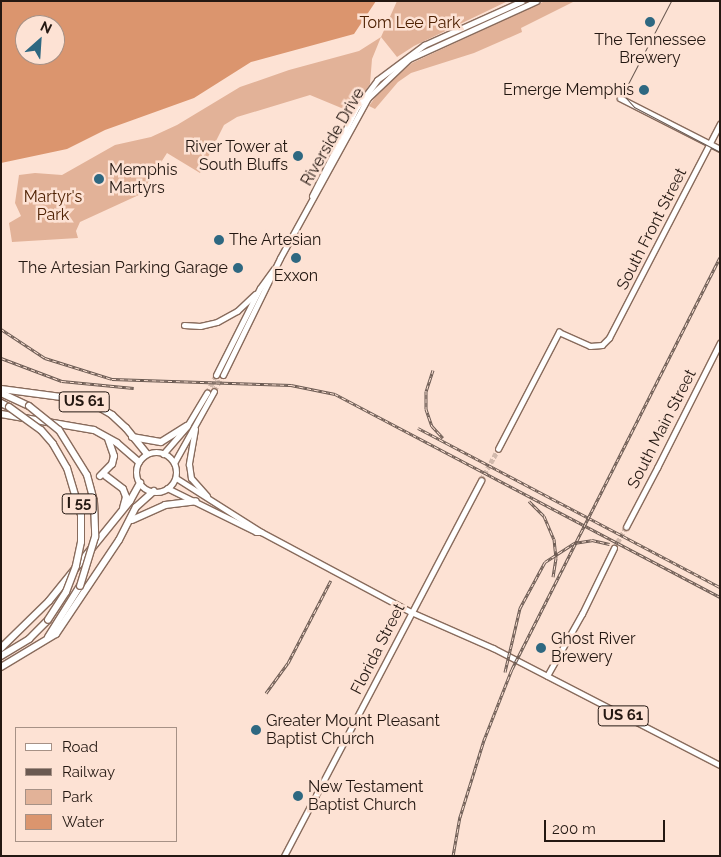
<!DOCTYPE html>
<style>
body{margin:0}
#map{position:relative;width:721px;height:857px;overflow:hidden;background:#fde2d4;font-family:Raleway,sans-serif}
div>[style]{position:absolute}
[style*='--x']{left:calc(var(--x)*1px);top:calc(var(--y)*1px);width:calc(var(--w)*1px);rotate:calc(var(--a)*1deg)}
.green>*{inset:0;background:#e2b298}
.water>*{inset:0;background:#db956e}
.tertiary-tunnel>*{height:4.5px;margin-top:-2.25px;transform-origin:0;background:repeating-linear-gradient(90deg,#d2baad 0 4.5px,transparent 0 6.5px)}
.secondary-tunnel>*{height:4.5px;margin-top:-2.25px;transform-origin:0;background:repeating-linear-gradient(90deg,#d2baad 0 4.5px,transparent 0 6.5px)}
.primary-tunnel>*{height:5px;margin-top:-2.5px;transform-origin:0;background:repeating-linear-gradient(90deg,#d2baad 0 5px,transparent 0 7.5px)}
.roads{filter:drop-shadow(1px 0 #886b5c) drop-shadow(-1px 0 #886b5c) drop-shadow(0 1px #886b5c) drop-shadow(0 -1px #886b5c)}
.tertiary>*{height:4.5px;margin:-2.25px;padding:0 2.25px;transform-origin:2.25px;border-radius:2.25px;background:#fff}
.secondary>*{height:4.5px;margin:-2.25px;padding:0 2.25px;transform-origin:2.25px;border-radius:2.25px;background:#fff}
.primary>*{height:5px;margin:-2.5px;padding:0 2.5px;transform-origin:2.5px;border-radius:2.5px;background:#fff}
.primary>.ring{margin:-2.5px;padding:0;box-sizing:content-box;background:none;border:5px solid #fff;border-radius:50%}
.motorway>*{height:6px;margin:-3px;padding:0 3px;transform-origin:3px;border-radius:3px;background:#fff}
.tram>*{height:1px;margin:-0.5px;padding:0 0.5px;transform-origin:0.5px;border-radius:0.5px;background:#6a5951}
.rail>*{height:3px;margin-top:-1.5px;transform-origin:0;background:repeating-linear-gradient(90deg,#fde2d4 0 4px,#6a5951 0 8px);box-sizing:border-box;border-block:1px solid #6a5951}
.bridges{filter:drop-shadow(1px 0 #886b5c) drop-shadow(-1px 0 #886b5c) drop-shadow(0 1px #886b5c) drop-shadow(0 -1px #886b5c)}
.motorway-bridge>*{height:6px;margin:-3px;padding:0 3px;transform-origin:3px;border-radius:3px;background:#fff}
.dots>*{width:14px;height:14px;translate:-50% -50%;box-sizing:border-box;border:2px solid #fde2d4;border-radius:50%}
span{translate:-50% -50%;white-space:nowrap;text-align:center;line-height:1.15;-webkit-text-stroke:5px #fde2d4;paint-order:stroke}
.shield-label span{padding:1px 4px;background:#fde2d4;border:1px solid;border-radius:4px;-webkit-text-stroke-width:0}
.shield-label{font-size:15px;color:#241812;font-weight:700}
.park-label{font-size:16px;color:#4e2103}
.poi-label{font-size:16px;color:#241812}
.right{translate:-100% -50%;text-align:right}
.left{translate:0 -50%;text-align:left}
.street-label{font-size:16px;color:#241812}
.frame{position:absolute;inset:0;border:2px solid #241812;pointer-events:none}
.legend{position:absolute;left:15px;top:727px;width:162px;height:115px;box-sizing:border-box;background:#fde2d4;border:1px solid #a69186;margin:0;padding:6px 9px;list-style:none;font-size:15px;color:#241812}
.legend li{display:flex;align-items:center;gap:10px;height:25px}
.legend b{width:25px;border:1px solid #a69186}
.north{position:absolute;left:15px;top:15px;width:50px;height:50px;box-sizing:border-box;background:#fde2d4;border:1px solid #a69186;border-radius:50%;rotate:26deg;font-size:14px;font-weight:700;line-height:20px;text-align:center;color:#241812}
.north::after{content:'';display:block;margin:auto;width:18px;height:22px;background:#2e6881;clip-path:polygon(50% 0,100% 100%,50% 72%,0 100%)}
.scale{position:absolute;left:544px;top:820px;width:121px;height:22px;box-sizing:border-box;border:2px solid #241812;border-top:0;padding-left:6px;font-size:15px;line-height:18px;white-space:nowrap;color:#241812;-webkit-text-stroke:4px #fde2d4;paint-order:stroke}
</style>
<div id="map">
<div class="green">
<div style="clip-path:polygon(397px 1px,508px 1px,414px 46px,397px 57px,381px 37px,372px 59px,370px 84px,351px 112px,310px 95px,237px 117px,224px 125px,200px 173px,167px 153px,141px 194px,80px 222px,76px 231px,78px 238px,12px 242px,9px 223px,21px 216px,15px 203px,19px 175px,35px 173px,62px 175px,115px 145px,151px 137px,177px 125px,240px 87px,289px 70px,359px 51px,381px 37px)"></div>
<div style="clip-path:polygon(545px 1px,575px 1px,521px 28px,522px 32px,474px 53px,411px 73px,398px 82px,375px 109px,369px 106px,381px 89px,412px 63px)"></div>
</div>
<div class="water">
<div style="clip-path:polygon(evenodd,1px 1px,376px 1px,354px 34px,251px 62px,194px 98px,105px 130px,67px 149px,1px 163px,1px 1px,25px 25px,55px 25px,55px 55px,25px 55px,25px 25px)"></div>
</div>
<div class="tertiary-tunnel">
<div style="--x:614;--y:548;--w:24;--a:-60"></div>
</div>
<div class="secondary-tunnel">
<div style="--x:481;--y:480;--w:35;--a:-61"></div>
</div>
<div class="primary-tunnel">
<div style="--x:214;--y:391;--w:18;--a:-61"></div>
<div style="--x:207;--y:393;--w:20;--a:-63"></div>
</div>
<div class="roads">
<div class="tertiary">
<div style="--x:620;--y:98;--w:112;--a:27"></div>
<div style="--x:626;--y:527;--w:67;--a:-62.3"></div>
<div style="--x:547;--y:676;--w:71;--a:-60.6"></div>
<div style="--x:582;--y:614;--w:73;--a:-64.1"></div>
</div>
<div class="secondary">
<div style="--x:498;--y:449;--w:132;--a:-62.5"></div>
<div style="--x:559;--y:332;--w:34;--a:24"></div>
<div style="--x:590;--y:346;--w:12;--a:-5"></div>
<div style="--x:602;--y:345;--w:10;--a:-45"></div>
<div style="--x:609;--y:338;--w:241;--a:-62.6"></div>
<div style="--x:657;--y:468;--w:140;--a:-63.3"></div>
<div style="--x:284;--y:856;--w:424;--a:-62.3"></div>
</div>
<div class="primary">
<div style="--x:312;--y:196;--w:100;--a:-63.2"></div>
<div style="--x:357;--y:107;--w:34;--a:-53"></div>
<div style="--x:377;--y:80;--w:59;--a:-36.7"></div>
<div style="--x:424;--y:45;--w:107;--a:-24.2"></div>
<div style="--x:184;--y:325;--w:16;--a:4"></div>
<div style="--x:200;--y:326;--w:17;--a:-13"></div>
<div style="--x:217;--y:322;--w:23;--a:-29"></div>
<div style="--x:237;--y:311;--w:25;--a:-43"></div>
<div style="--x:216;--y:375;--w:97;--a:-63.2"></div>
<div style="--x:260;--y:288;--w:24;--a:-54"></div>
<div style="--x:223;--y:375;--w:130;--a:-64"></div>
<div style="--x:280;--y:258;--w:183;--a:-61.2"></div>
<div style="--x:368;--y:98;--w:57;--a:-43.6"></div>
<div style="--x:409;--y:59;--w:140;--a:-24.5"></div>
<div style="--x:195;--y:429;--w:36;--a:100"></div>
<div style="--x:189;--y:464;--w:14;--a:82"></div>
<div style="--x:191;--y:478;--w:24;--a:48"></div>
<div class="ring" style="left:136px;top:452px;width:35px;height:35px"></div>
<div style="--x:163;--y:454;--w:37;--a:-49"></div>
<div style="--x:187;--y:426;--w:39;--a:-59"></div>
<div style="--x:174;--y:463;--w:82;--a:-60.9"></div>
<div style="--x:176;--y:478;--w:101;--a:32.4"></div>
<div style="--x:261;--y:532;--w:170;--a:28.1"></div>
<div style="--x:411;--y:612;--w:90;--a:23.7"></div>
<div style="--x:493;--y:648;--w:255;--a:27.3"></div>
<div style="--x:167;--y:488;--w:99;--a:26.3"></div>
<div style="--x:256;--y:532;--w:5;--a:0"></div>
</div>
<div class="motorway">
<div style="--x:1;--y:389;--w:76;--a:7.6"></div>
<div style="--x:76;--y:399;--w:20;--a:18"></div>
<div style="--x:95;--y:405;--w:20;--a:30"></div>
<div style="--x:112;--y:415;--w:19;--a:43"></div>
<div style="--x:126;--y:428;--w:33;--a:51"></div>
<div style="--x:1;--y:393;--w:31;--a:25"></div>
<div style="--x:1;--y:403;--w:9;--a:27"></div>
<div style="--x:1;--y:414;--w:94;--a:9.8"></div>
<div style="--x:94;--y:430;--w:26;--a:29"></div>
<div style="--x:117;--y:443;--w:29;--a:41"></div>
<div style="--x:132;--y:437;--w:29;--a:10"></div>
<div style="--x:161;--y:442;--w:31;--a:-32"></div>
<div style="--x:100;--y:476;--w:17;--a:-45"></div>
<div style="--x:112;--y:464;--w:8;--a:-76"></div>
<div style="--x:114;--y:456;--w:18;--a:-109"></div>
<div style="--x:106;--y:476;--w:21;--a:37"></div>
<div style="--x:123;--y:489;--w:9;--a:69"></div>
<div style="--x:126;--y:497;--w:11;--a:105"></div>
<div style="--x:132;--y:520;--w:36;--a:-24"></div>
<div style="--x:165;--y:505;--w:31;--a:-7"></div>
<div style="--x:48;--y:637;--w:60;--a:-57.9"></div>
<div style="--x:1;--y:648;--w:67;--a:-44.4"></div>
<div style="--x:49;--y:601;--w:129;--a:-51"></div>
<div style="--x:130;--y:501;--w:21;--a:-61"></div>
<div style="--x:1;--y:656;--w:33;--a:-31"></div>
<div style="--x:29;--y:639;--w:27;--a:-45"></div>
<div style="--x:1;--y:667;--w:64;--a:-31"></div>
<div style="--x:56;--y:634;--w:113;--a:-56.2"></div>
<div style="--x:119;--y:540;--w:37;--a:-63"></div>
<div style="--x:136;--y:507;--w:24;--a:-42"></div>
</div>
</div>
<div class="tram">
<div style="--x:671;--y:1;--w:93;--a:117.4"></div>
<div style="--x:628;--y:84;--w:14;--a:98"></div>
<div style="--x:626;--y:98;--w:12;--a:48"></div>
<div style="--x:634;--y:107;--w:97;--a:27.6"></div>
</div>
<div class="rail">
<div style="--x:1;--y:329;--w:53;--a:33.4"></div>
<div style="--x:45;--y:358;--w:70;--a:17.4"></div>
<div style="--x:112;--y:379;--w:179;--a:1.9"></div>
<div style="--x:291;--y:385;--w:45;--a:11.6"></div>
<div style="--x:335;--y:394;--w:435;--a:27.8"></div>
<div style="--x:1;--y:358;--w:65;--a:20.7"></div>
<div style="--x:62;--y:381;--w:72;--a:5.6"></div>
<div style="--x:433;--y:370;--w:22;--a:108"></div>
<div style="--x:426;--y:391;--w:18;--a:90"></div>
<div style="--x:426;--y:409;--w:18;--a:71"></div>
<div style="--x:432;--y:426;--w:16;--a:47"></div>
<div style="--x:418;--y:428;--w:341;--a:27.8"></div>
<div style="--x:529;--y:501;--w:21;--a:45"></div>
<div style="--x:544;--y:516;--w:25;--a:67"></div>
<div style="--x:554;--y:539;--w:19;--a:84"></div>
<div style="--x:556;--y:558;--w:19;--a:99"></div>
<div style="--x:505;--y:672;--w:66;--a:-76.8"></div>
<div style="--x:520;--y:608;--w:52;--a:-61.5"></div>
<div style="--x:545;--y:562;--w:35;--a:-33"></div>
<div style="--x:574;--y:543;--w:18;--a:-9"></div>
<div style="--x:592;--y:540;--w:18;--a:13"></div>
<div style="--x:266;--y:693;--w:37;--a:-54"></div>
<div style="--x:288;--y:663;--w:93;--a:-62.6"></div>
<div style="--x:453;--y:856;--w:40;--a:-80"></div>
<div style="--x:460;--y:817;--w:81;--a:-72.7"></div>
<div style="--x:484;--y:740;--w:76;--a:-68.5"></div>
<div style="--x:512;--y:669;--w:461;--a:-63.2"></div>
</div>
<div class="bridges">
<div class="motorway-bridge">
<div style="--x:29;--y:406;--w:38;--a:39"></div>
<div style="--x:59;--y:430;--w:53;--a:58.1"></div>
<div style="--x:87;--y:475;--w:27;--a:75"></div>
<div style="--x:94;--y:501;--w:36;--a:88"></div>
<div style="--x:95;--y:537;--w:51;--a:107"></div>
<div style="--x:9;--y:407;--w:39;--a:36"></div>
<div style="--x:41;--y:430;--w:18;--a:49"></div>
<div style="--x:53;--y:444;--w:28;--a:60"></div>
<div style="--x:67;--y:468;--w:49;--a:73.4"></div>
<div style="--x:81;--y:515;--w:27;--a:90"></div>
<div style="--x:81;--y:542;--w:25;--a:102"></div>
<div style="--x:76;--y:566;--w:28;--a:111"></div>
<div style="--x:66;--y:592;--w:33;--a:123"></div>
</div>
</div>
<div class="dots">
<div style="left:650px;top:22px;background:#2e6881"></div>
<div style="left:644px;top:90px;background:#2e6881"></div>
<div style="left:298px;top:156px;background:#2e6881"></div>
<div style="left:99px;top:179px;background:#2e6881"></div>
<div style="left:219px;top:240px;background:#2e6881"></div>
<div style="left:296px;top:258px;background:#2e6881"></div>
<div style="left:238px;top:268px;background:#2e6881"></div>
<div style="left:541px;top:648px;background:#2e6881"></div>
<div style="left:256px;top:730px;background:#2e6881"></div>
<div style="left:298px;top:796px;background:#2e6881"></div>
</div>
<div class="shield-label">
<span style="left:84px;top:402px">US 61</span>
<span style="left:79px;top:504px">I 55</span>
<span style="left:623px;top:716px">US 61</span>
</div>
<div class="park-label">
<span style="left:410px;top:23px">Tom Lee Park</span>
<span style="left:53px;top:206px">Martyr's<br>Park</span>
</div>
<div class="poi-label">
<span style="left:650px;top:49px">The Tennessee<br>Brewery</span>
<span class="right" style="left:634px;top:90px">Emerge Memphis</span>
<span class="right" style="left:288px;top:156px">River Tower at<br>South Bluffs</span>
<span class="left" style="left:109px;top:179px">Memphis<br>Martyrs</span>
<span class="left" style="left:229px;top:240px">The Artesian</span>
<span class="right" style="left:228px;top:268px">The Artesian Parking Garage</span>
<span style="left:296px;top:276px">Exxon</span>
<span class="left" style="left:551px;top:648px">Ghost River<br>Brewery</span>
<span class="left" style="left:266px;top:730px">Greater Mount Pleasant<br>Baptist Church</span>
<span class="left" style="left:308px;top:796px">New Testament<br>Baptist Church</span>
</div>
<div class="street-label">
<span style="left:333px;top:137px;rotate:-60deg">Riverside Drive</span>
<span style="left:652px;top:229px;rotate:-63deg">South Front Street</span>
<span style="left:662px;top:429px;rotate:-63deg">South Main Street</span>
<span style="left:378px;top:649px;rotate:-63deg">Florida Street</span>
</div>
<div class="frame"></div>
<ul class="legend">
<li><b style="height:6px;background:#fff"></b>Road</li>
<li><b style="height:6px;background:#6a5951"></b>Railway</li>
<li><b style="height:14px;background:#e2b298"></b>Park</li>
<li><b style="height:14px;background:#db956e"></b>Water</li>
</ul>
<div class="north">N</div>
<div class="scale">200 m</div>
</div>
